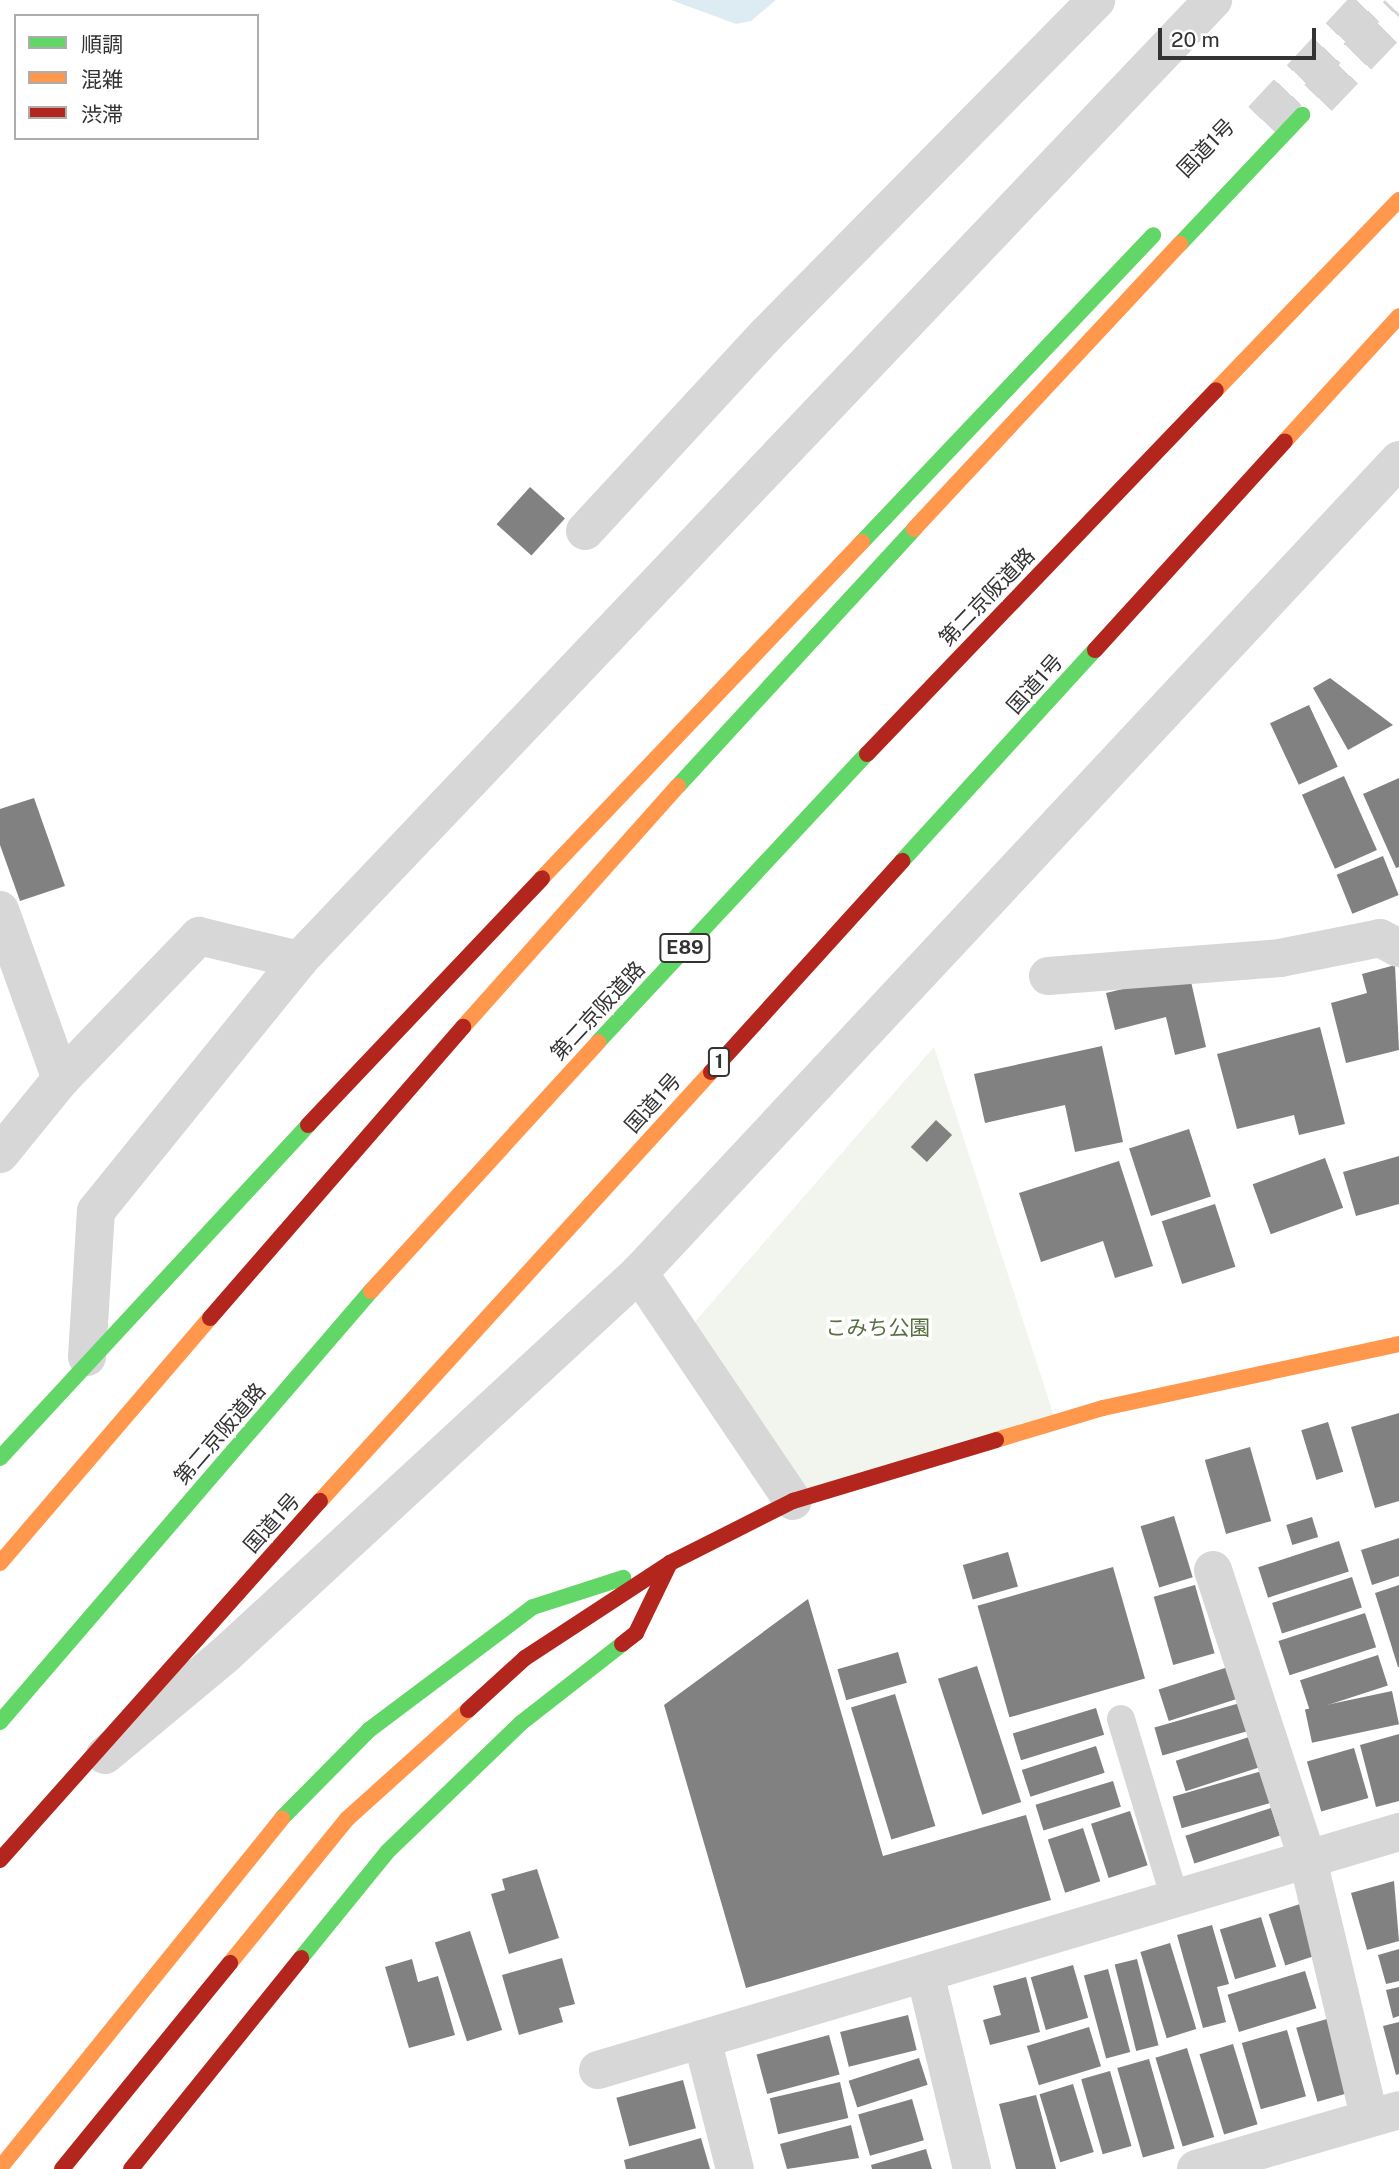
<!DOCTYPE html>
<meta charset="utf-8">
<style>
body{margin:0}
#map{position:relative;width:1399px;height:2169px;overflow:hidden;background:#fff;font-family:"Public Sans","Noto Sans JP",sans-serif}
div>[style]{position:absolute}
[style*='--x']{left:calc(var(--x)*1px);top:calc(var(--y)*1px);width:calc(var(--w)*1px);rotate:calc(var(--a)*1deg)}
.green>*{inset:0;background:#f1f5ed}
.water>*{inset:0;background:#ddebf3}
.building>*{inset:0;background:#818181;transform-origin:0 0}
.highway-tunnel>*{height:38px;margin-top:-19px;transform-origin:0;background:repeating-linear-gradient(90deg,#d6d6d6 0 38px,transparent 0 57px)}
.lane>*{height:28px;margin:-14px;padding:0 14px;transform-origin:14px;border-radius:14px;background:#d7d7d7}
.street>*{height:38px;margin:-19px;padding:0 19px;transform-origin:19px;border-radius:19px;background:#d7d7d7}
.fast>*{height:16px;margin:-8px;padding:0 8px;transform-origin:8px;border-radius:8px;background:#63d668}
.slow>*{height:16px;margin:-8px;padding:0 8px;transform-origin:8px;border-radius:8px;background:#ff974d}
.jam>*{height:16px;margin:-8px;padding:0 8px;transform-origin:8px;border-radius:8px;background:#b3261e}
span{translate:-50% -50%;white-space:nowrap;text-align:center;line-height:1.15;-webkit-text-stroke:7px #fff;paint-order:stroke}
.shield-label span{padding:2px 5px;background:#fff;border:2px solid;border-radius:5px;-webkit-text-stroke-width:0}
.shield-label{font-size:19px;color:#333;font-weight:700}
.street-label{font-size:21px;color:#333}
.park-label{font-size:21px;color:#56703f}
.legend{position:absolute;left:14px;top:14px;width:245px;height:126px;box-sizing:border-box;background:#fff;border:2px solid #adadad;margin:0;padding:9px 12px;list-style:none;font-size:21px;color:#333}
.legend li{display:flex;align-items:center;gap:14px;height:35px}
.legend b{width:35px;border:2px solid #adadad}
.scale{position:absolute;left:1158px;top:28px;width:158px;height:32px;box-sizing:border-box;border:4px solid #333;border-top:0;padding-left:9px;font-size:21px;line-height:24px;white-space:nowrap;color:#333;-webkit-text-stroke:5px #fff;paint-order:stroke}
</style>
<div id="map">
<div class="green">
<div style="clip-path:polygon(934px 1047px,1056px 1422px,793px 1501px,680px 1339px)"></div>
</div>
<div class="water">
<div style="clip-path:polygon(671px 0,776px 0,751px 21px,736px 24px)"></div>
</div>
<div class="building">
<div style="left:530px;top:487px;width:47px;height:50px;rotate:42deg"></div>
<div style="clip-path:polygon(1330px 678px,1393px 725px,1348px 750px,1313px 688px)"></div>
<div style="left:1309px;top:705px;width:68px;height:43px;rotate:65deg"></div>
<div style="left:1344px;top:776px;width:81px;height:46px;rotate:66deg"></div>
<div style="clip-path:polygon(1399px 778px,1399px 867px,1396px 868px,1363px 794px)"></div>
<div style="clip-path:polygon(34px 798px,65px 886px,20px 901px,0 845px,0 809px)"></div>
<div style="left:1383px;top:856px;width:42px;height:50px;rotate:68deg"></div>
<div style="clip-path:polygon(1395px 965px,1399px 1050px,1346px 1063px,1331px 1003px,1367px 993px,1362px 974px)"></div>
<div style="clip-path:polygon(1189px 973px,1206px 1047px,1175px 1055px,1166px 1017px,1115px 1030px,1106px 993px)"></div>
<div style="clip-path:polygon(1320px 1027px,1345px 1124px,1299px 1135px,1294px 1115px,1237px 1129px,1217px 1054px)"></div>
<div style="clip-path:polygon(1102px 1046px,1123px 1142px,1075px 1152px,1065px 1105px,985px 1123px,974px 1074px)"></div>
<div style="left:936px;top:1120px;width:22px;height:37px;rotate:43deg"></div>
<div style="left:1189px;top:1129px;width:71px;height:63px;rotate:72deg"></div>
<div style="clip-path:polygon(1399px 1156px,1399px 1204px,1356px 1216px,1343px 1172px)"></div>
<div style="left:1325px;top:1158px;width:53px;height:77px;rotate:70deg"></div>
<div style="clip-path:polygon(1119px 1161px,1153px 1266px,1115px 1278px,1103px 1241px,1041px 1262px,1019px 1193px)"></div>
<div style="left:1215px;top:1204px;width:66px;height:56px;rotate:72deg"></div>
<div style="clip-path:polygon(1399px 1413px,1399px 1501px,1375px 1508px,1351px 1427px)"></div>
<div style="left:1328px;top:1422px;width:52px;height:28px;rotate:73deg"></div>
<div style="left:1250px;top:1447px;width:77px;height:47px;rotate:74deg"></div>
<div style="left:1174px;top:1516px;width:64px;height:35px;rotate:73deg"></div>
<div style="left:1312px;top:1517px;width:21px;height:27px;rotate:73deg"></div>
<div style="clip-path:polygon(1399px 1538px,1399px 1576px,1372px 1585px,1361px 1550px)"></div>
<div style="left:1339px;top:1541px;width:32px;height:85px;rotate:72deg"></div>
<div style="left:1008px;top:1552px;width:36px;height:47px;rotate:74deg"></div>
<div style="left:1113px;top:1567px;width:116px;height:141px;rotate:74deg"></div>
<div style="left:1352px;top:1577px;width:32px;height:84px;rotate:72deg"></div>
<div style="left:1195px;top:1585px;width:71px;height:43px;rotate:74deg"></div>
<div style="clip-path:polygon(1399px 1585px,1399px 1667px,1398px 1667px,1375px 1593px)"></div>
<div style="clip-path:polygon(808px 1599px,883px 1856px,1026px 1815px,1051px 1900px,746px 1988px,664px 1705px)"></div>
<div style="left:1365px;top:1613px;width:36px;height:91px;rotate:72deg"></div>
<div style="left:898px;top:1652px;width:32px;height:63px;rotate:74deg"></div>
<div style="left:1378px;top:1655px;width:32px;height:82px;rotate:72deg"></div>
<div style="left:977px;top:1666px;width:143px;height:41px;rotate:72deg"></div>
<div style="left:1228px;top:1667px;width:33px;height:73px;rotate:72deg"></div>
<div style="left:1392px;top:1691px;width:34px;height:89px;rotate:78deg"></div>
<div style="left:895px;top:1694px;width:138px;height:46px;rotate:73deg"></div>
<div style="left:1240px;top:1703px;width:29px;height:89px;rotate:74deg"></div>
<div style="left:1096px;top:1708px;width:28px;height:87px;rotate:73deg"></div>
<div style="clip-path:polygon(1399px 1734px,1399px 1801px,1376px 1807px,1360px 1745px)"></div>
<div style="left:1249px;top:1737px;width:32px;height:77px;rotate:72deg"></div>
<div style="left:1096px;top:1746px;width:28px;height:78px;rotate:72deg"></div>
<div style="left:1354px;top:1748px;width:52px;height:49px;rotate:74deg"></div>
<div style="left:1262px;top:1771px;width:33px;height:93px;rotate:74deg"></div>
<div style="left:1113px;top:1781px;width:27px;height:81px;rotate:73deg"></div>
<div style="left:1271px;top:1808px;width:29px;height:90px;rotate:72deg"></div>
<div style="left:1130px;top:1811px;width:57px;height:41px;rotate:72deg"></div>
<div style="left:1083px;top:1828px;width:56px;height:37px;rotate:72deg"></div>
<div style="clip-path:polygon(537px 1869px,559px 1938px,509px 1954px,491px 1894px,505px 1890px,502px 1879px)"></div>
<div style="clip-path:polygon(1394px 1881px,1399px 1941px,1367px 1950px,1351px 1893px)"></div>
<div style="left:1300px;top:1904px;width:54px;height:33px;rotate:72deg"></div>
<div style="left:1261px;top:1917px;width:52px;height:43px;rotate:73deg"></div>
<div style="clip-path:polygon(1212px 1925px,1229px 1984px,1217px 1987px,1226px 2022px,1203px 2028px,1177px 1935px)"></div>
<div style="left:470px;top:1931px;width:104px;height:37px;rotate:72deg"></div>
<div style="left:1170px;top:1943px;width:90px;height:31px;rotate:73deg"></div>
<div style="clip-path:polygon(1399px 1949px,1399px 1981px,1386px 1984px,1378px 1955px)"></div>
<div style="clip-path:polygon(562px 1958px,575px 2004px,559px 2008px,563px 2022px,519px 2035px,502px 1975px)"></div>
<div style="clip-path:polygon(412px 1959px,418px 1982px,438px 1976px,455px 2035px,409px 2048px,385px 1967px)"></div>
<div style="left:1137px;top:1959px;width:89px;height:23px;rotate:76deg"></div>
<div style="left:1073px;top:1965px;width:55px;height:44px;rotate:74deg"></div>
<div style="left:1108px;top:1969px;width:86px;height:25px;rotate:75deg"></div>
<div style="left:1305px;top:1971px;width:39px;height:81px;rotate:73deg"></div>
<div style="clip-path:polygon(1026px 1977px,1040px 2032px,990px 2045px,983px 2020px,1001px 2015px,993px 1986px)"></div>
<div style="clip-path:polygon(1399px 1987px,1399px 2016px,1393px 2018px,1386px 1990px)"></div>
<div style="left:908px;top:2015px;width:36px;height:70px;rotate:76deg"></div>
<div style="left:1327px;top:2019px;width:77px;height:32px;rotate:74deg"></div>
<div style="clip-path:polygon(1399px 2022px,1399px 2074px,1396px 2075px,1383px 2026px)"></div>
<div style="left:1089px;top:2027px;width:41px;height:65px;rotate:73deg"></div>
<div style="left:1287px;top:2030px;width:69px;height:47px;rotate:74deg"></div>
<div style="left:829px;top:2035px;width:41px;height:75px;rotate:75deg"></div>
<div style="left:1233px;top:2044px;width:84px;height:35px;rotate:73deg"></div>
<div style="left:1187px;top:2048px;width:93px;height:33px;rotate:73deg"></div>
<div style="left:919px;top:2058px;width:28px;height:74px;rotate:72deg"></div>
<div style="left:1149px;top:2059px;width:93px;height:33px;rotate:74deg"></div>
<div style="left:1110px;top:2071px;width:78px;height:30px;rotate:74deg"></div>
<div style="left:683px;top:2080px;width:50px;height:69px;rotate:75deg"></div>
<div style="left:840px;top:2082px;width:37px;height:72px;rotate:77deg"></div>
<div style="left:1073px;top:2084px;width:71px;height:35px;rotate:73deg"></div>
<div style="clip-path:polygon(1036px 2095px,1056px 2169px,1016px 2169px,999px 2104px)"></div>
<div style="left:912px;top:2099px;width:43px;height:56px;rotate:74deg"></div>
<div style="clip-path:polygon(851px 2125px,859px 2158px,787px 2169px,780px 2144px)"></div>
<div style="clip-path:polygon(701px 2138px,710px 2169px,626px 2169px,624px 2160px)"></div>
<div style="clip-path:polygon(926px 2149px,932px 2169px,872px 2169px,871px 2165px)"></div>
</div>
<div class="highway-tunnel">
<div style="--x:1318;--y:98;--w:117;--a:-46.4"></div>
<div style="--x:1262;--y:120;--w:163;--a:-47.2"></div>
</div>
<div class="lane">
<div style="--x:1121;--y:1719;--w:188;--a:73.3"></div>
</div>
<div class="street">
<div style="--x:585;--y:531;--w:268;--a:-47.3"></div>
<div style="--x:767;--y:334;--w:469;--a:-45.4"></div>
<div style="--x:0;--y:910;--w:180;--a:70.2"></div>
<div style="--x:1048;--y:976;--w:233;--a:-4.4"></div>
<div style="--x:1280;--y:958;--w:102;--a:-11.3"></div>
<div style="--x:1380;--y:938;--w:21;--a:28"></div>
<div style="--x:0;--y:1154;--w:97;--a:-50.9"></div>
<div style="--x:61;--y:1079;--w:199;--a:-46"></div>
<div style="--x:199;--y:936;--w:103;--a:13.5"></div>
<div style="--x:639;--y:1273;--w:275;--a:56"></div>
<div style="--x:87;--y:1357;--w:146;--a:-86.5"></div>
<div style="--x:96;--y:1211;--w:323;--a:-51"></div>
<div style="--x:299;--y:960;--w:1326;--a:-46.41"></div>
<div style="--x:1213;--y:1570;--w:305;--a:71.9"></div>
<div style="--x:1308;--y:1860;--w:263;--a:76.6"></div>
<div style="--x:105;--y:1755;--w:156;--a:-39.8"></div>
<div style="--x:225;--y:1655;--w:563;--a:-42.7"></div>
<div style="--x:639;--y:1273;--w:1113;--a:-46.93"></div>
<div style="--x:925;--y:1973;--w:202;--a:76.5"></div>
<div style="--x:702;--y:2039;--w:134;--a:75.8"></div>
<div style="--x:598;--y:2070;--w:836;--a:-16.55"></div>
<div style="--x:1196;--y:2169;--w:211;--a:-16.2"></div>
</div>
<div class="fast">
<div style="--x:1180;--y:244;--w:178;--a:-46.6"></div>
<div style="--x:862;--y:542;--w:423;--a:-46.5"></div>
<div style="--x:678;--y:786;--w:349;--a:-47.4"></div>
<div style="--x:902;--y:861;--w:286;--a:-47.6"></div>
<div style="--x:598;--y:1042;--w:394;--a:-47"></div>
<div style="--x:0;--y:1458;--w:454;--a:-47.2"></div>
<div style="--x:0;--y:1722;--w:569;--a:-49.28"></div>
<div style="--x:282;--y:1818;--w:124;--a:-45.3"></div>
<div style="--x:369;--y:1730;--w:205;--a:-36.9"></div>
<div style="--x:533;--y:1607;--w:95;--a:-17.9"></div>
<div style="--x:301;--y:1958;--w:136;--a:-50.9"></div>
<div style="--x:387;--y:1852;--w:186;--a:-43.9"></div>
<div style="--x:521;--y:1723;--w:128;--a:-38"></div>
</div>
<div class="slow">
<div style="--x:1216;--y:390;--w:264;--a:-46.1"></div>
<div style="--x:1285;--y:441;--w:169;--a:-47.6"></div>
<div style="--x:914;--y:529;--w:390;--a:-47"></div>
<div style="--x:542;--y:878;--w:464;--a:-46.4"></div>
<div style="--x:463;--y:1027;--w:323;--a:-48.3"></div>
<div style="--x:371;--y:1291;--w:337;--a:-47.6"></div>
<div style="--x:996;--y:1440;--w:112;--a:-16.7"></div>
<div style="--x:1103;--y:1408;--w:303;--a:-12.2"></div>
<div style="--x:320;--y:1501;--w:580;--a:-47.65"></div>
<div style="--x:0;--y:1563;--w:323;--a:-49.4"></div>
<div style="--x:230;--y:1963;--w:186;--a:-50.9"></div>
<div style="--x:347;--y:1819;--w:163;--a:-42"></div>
<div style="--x:0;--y:2168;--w:449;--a:-51.1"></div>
</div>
<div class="jam">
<div style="--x:1095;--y:650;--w:282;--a:-47.7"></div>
<div style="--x:867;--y:754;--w:504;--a:-46.21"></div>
<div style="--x:711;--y:1072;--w:285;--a:-47.8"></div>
<div style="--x:308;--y:1125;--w:340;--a:-46.5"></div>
<div style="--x:210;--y:1318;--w:386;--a:-49"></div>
<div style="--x:622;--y:1644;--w:18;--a:-38"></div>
<div style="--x:636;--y:1633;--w:78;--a:-64.1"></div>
<div style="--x:468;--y:1710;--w:77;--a:-42.4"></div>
<div style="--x:525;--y:1658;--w:173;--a:-33.2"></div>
<div style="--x:670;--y:1563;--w:138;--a:-26.8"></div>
<div style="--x:793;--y:1501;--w:212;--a:-16.7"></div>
<div style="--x:0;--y:1860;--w:481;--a:-48.3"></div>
<div style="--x:62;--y:2169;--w:266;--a:-50.8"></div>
<div style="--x:131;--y:2169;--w:271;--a:-51.1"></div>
</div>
<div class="shield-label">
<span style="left:685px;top:948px">E89</span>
<span style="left:719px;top:1062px">1</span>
</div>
<div class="street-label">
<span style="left:1206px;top:148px;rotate:-46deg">国道1号</span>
<span style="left:987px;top:597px;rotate:-46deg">第二京阪道路</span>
<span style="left:1035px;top:684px;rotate:-48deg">国道1号</span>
<span style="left:598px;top:1011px;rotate:-47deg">第二京阪道路</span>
<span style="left:653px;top:1103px;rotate:-48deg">国道1号</span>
<span style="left:220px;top:1434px;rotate:-49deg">第二京阪道路</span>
<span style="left:272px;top:1523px;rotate:-48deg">国道1号</span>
</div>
<div class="park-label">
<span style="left:878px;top:1328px">こみち公園</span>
</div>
<ul class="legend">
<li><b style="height:9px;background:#63d668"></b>順調</li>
<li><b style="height:9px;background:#ff974d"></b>混雑</li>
<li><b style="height:9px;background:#b3261e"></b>渋滞</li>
</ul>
<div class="scale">20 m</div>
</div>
